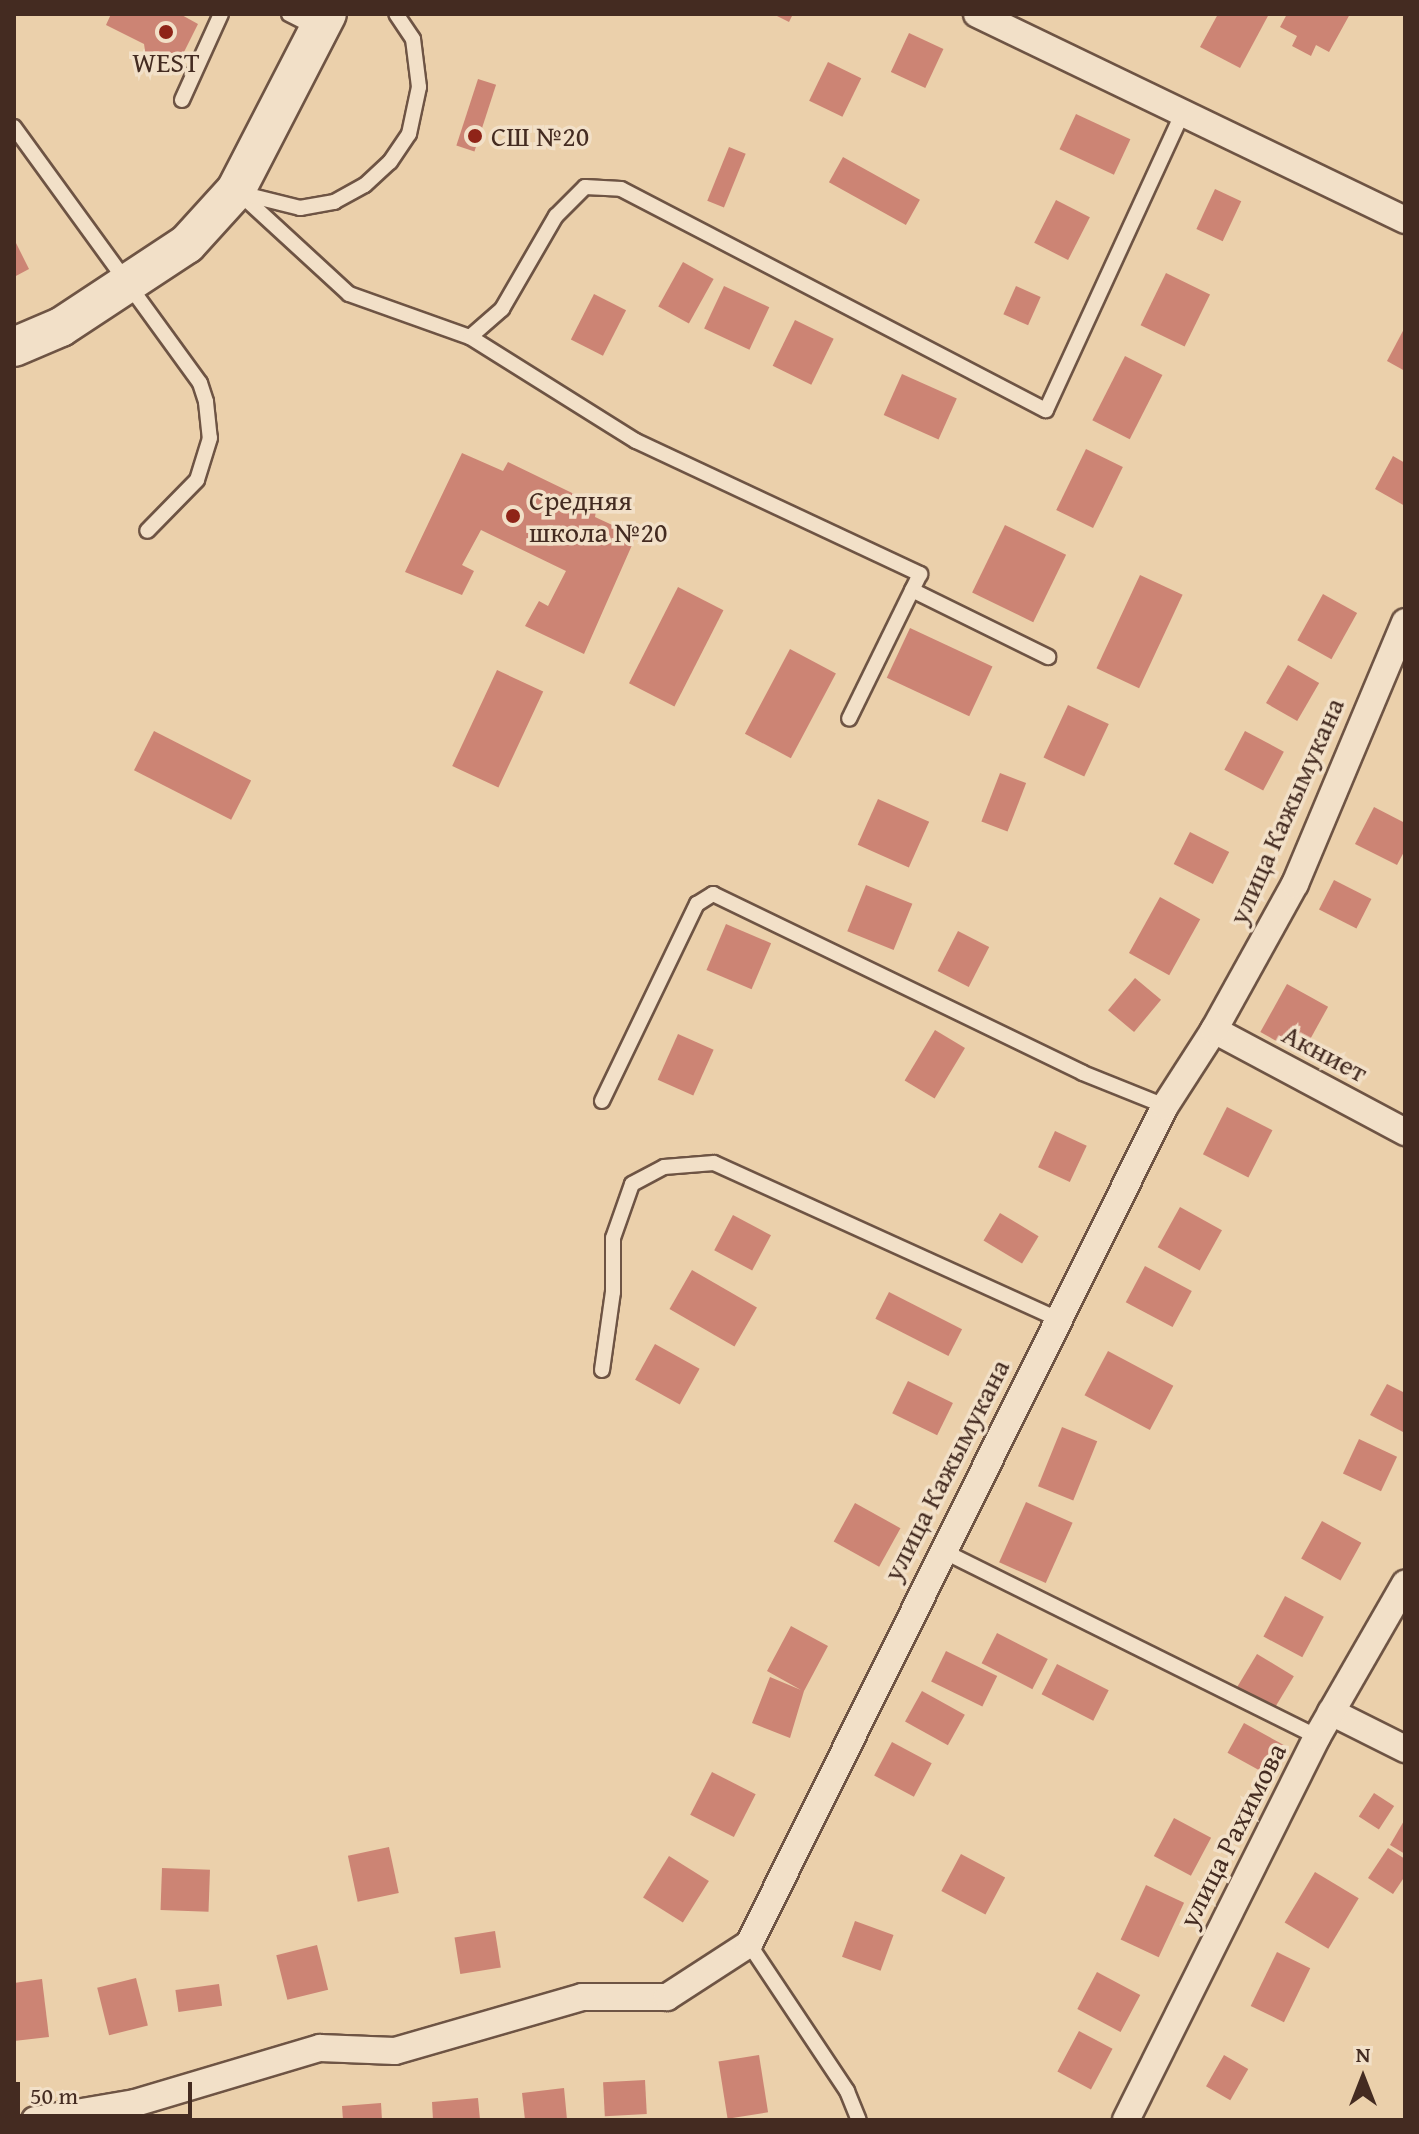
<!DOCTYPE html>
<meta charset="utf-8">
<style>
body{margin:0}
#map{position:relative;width:1419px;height:2134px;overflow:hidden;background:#ebd0ab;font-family:"Gentium Book Plus",serif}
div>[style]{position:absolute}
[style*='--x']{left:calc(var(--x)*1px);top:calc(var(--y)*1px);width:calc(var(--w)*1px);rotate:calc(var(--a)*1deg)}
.building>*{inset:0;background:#cc8474;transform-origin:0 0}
.roads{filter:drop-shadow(2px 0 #6e5444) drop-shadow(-2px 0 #6e5444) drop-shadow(0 2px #6e5444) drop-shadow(0 -2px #6e5444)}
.lane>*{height:14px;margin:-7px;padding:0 7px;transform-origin:7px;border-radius:7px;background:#f2e0c8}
.street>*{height:26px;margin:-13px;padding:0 13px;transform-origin:13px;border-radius:13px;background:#f2e0c8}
.secondary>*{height:38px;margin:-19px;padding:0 19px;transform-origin:19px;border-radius:19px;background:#f2e0c8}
.dots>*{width:22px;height:22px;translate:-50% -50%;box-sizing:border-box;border:4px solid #f2e0c8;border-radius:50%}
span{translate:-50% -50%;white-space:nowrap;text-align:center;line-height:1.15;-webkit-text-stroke:7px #f2e0c8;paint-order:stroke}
.poi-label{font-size:28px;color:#442b21}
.left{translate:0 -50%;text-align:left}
.street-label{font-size:28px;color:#442b21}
.frame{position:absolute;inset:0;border:16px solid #442b21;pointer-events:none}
.north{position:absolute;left:1323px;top:2038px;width:80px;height:80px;-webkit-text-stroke:6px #f2e0c8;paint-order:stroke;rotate:0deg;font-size:22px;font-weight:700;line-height:32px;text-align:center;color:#442b21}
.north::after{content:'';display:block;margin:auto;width:28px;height:36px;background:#442b21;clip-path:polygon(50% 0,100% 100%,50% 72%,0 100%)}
.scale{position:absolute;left:16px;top:2082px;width:176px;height:36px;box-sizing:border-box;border:4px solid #442b21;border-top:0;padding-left:10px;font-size:24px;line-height:28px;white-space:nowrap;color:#442b21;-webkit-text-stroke:6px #f2e0c8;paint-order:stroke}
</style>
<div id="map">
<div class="building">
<div style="clip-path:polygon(111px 14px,180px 14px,198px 24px,180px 60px,161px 52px,146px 57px,144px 44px,106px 25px)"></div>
<div style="clip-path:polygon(773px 14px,793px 14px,789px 22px)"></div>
<div style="clip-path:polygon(1218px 14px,1269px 14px,1240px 68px,1200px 47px)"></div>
<div style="clip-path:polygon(1287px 14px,1350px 14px,1329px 52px,1316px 45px,1311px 56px,1292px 46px,1297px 36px,1280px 27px)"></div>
<div style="left:909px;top:33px;width:38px;height:43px;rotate:25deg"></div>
<div style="left:828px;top:62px;width:37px;height:43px;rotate:26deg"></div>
<div style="left:478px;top:79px;width:19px;height:70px;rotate:18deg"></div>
<div style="left:1076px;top:114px;width:60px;height:39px;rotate:25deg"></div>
<div style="left:729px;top:147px;width:18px;height:58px;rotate:22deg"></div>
<div style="left:843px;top:157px;width:88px;height:29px;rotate:29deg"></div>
<div style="left:1215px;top:189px;width:29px;height:44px;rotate:25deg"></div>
<div style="left:1056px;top:200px;width:38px;height:48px;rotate:27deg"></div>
<div style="clip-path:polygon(14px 239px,29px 269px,14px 277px)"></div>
<div style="left:683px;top:262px;width:35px;height:51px;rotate:29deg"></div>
<div style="left:1166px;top:273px;width:49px;height:58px;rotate:26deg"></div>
<div style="left:724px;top:286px;width:50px;height:47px;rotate:25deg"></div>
<div style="left:1016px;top:286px;width:27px;height:31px;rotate:24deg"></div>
<div style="left:594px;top:294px;width:36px;height:51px;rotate:27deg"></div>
<div style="left:795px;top:320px;width:43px;height:51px;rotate:26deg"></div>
<div style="clip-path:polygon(1405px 327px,1405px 371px,1387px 361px)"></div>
<div style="left:1125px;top:356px;width:42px;height:72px;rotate:27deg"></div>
<div style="left:902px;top:374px;width:60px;height:45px;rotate:24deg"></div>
<div style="left:1086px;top:449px;width:41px;height:68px;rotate:26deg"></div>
<div style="clip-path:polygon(462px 453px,503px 471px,508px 462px,597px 505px,595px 517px,636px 536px,584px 654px,525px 626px,539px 601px,548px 606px,566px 571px,481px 530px,462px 565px,474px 571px,462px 595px,405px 572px)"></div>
<div style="clip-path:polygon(1393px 456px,1405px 463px,1405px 506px,1375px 489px)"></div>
<div style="left:1005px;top:525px;width:68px;height:75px;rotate:26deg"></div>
<div style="left:1140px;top:575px;width:47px;height:103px;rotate:25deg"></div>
<div style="left:678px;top:587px;width:51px;height:108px;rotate:27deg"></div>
<div style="left:1323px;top:594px;width:39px;height:53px;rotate:29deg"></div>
<div style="left:910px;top:628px;width:91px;height:55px;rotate:25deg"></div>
<div style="left:790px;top:649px;width:52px;height:96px;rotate:28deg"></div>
<div style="left:1288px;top:665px;width:36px;height:44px;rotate:30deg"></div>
<div style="left:497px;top:670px;width:51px;height:106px;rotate:25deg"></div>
<div style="left:1068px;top:705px;width:45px;height:58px;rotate:25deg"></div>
<div style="left:154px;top:731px;width:109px;height:44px;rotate:27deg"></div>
<div style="left:1245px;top:731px;width:44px;height:44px;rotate:28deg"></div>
<div style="left:1000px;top:773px;width:28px;height:52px;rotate:21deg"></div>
<div style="left:878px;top:799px;width:56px;height:50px;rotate:24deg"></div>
<div style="clip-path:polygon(1374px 807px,1405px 823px,1405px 850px,1397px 865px,1355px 844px)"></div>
<div style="left:1190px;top:832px;width:44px;height:36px;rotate:27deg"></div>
<div style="left:1334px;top:880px;width:42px;height:33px;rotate:27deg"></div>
<div style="left:866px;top:885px;width:50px;height:50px;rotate:22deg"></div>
<div style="left:1160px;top:897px;width:46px;height:64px;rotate:29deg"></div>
<div style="left:726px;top:924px;width:49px;height:50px;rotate:23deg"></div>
<div style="left:958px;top:931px;width:35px;height:45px;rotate:27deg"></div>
<div style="left:1135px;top:978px;width:34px;height:42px;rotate:40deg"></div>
<div style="left:1287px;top:984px;width:47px;height:55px;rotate:29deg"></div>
<div style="left:935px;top:1030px;width:35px;height:59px;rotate:31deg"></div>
<div style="left:678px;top:1034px;width:39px;height:50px;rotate:24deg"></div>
<div style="left:1227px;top:1107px;width:51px;height:53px;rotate:27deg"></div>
<div style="left:1055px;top:1131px;width:35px;height:40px;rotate:25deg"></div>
<div style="left:1180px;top:1207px;width:48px;height:46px;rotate:29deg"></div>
<div style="left:1000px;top:1213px;width:45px;height:32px;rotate:31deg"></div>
<div style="left:733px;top:1215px;width:43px;height:40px;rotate:28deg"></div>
<div style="left:1145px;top:1266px;width:53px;height:41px;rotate:28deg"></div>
<div style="left:692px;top:1270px;width:75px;height:45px;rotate:30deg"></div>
<div style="left:889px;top:1292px;width:82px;height:30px;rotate:27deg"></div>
<div style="left:655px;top:1344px;width:51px;height:41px;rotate:29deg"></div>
<div style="left:1108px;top:1351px;width:74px;height:50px;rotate:28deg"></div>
<div style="left:908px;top:1381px;width:50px;height:36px;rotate:26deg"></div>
<div style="clip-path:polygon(1387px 1384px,1405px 1393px,1405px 1433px,1370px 1415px)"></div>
<div style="left:1062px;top:1427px;width:38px;height:64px;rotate:22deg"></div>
<div style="left:1359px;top:1439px;width:42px;height:38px;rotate:25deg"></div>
<div style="left:1026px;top:1502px;width:51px;height:66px;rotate:24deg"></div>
<div style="left:855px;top:1503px;width:52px;height:44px;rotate:29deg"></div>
<div style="left:1322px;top:1521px;width:45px;height:43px;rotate:29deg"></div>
<div style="left:1285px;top:1596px;width:44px;height:46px;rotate:28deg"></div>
<div style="clip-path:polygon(791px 1626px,828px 1646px,804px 1691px,790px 1738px,752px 1723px,770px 1677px,801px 1690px,767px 1671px)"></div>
<div style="left:997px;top:1633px;width:57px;height:34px;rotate:27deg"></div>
<div style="left:946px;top:1651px;width:57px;height:34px;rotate:26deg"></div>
<div style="left:1257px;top:1654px;width:43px;height:39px;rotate:31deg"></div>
<div style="left:1057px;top:1664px;width:58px;height:34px;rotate:27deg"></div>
<div style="left:922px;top:1691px;width:49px;height:35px;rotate:29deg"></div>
<div style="left:1244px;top:1723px;width:45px;height:34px;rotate:29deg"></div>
<div style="left:892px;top:1742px;width:45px;height:38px;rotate:28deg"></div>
<div style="left:712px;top:1772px;width:49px;height:48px;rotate:27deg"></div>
<div style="left:1374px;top:1793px;width:24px;height:28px;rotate:33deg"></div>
<div style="left:1174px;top:1818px;width:42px;height:43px;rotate:28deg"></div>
<div style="clip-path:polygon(1405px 1819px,1405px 1854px,1390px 1845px)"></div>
<div style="left:389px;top:1847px;width:47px;height:42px;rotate:78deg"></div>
<div style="clip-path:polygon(1388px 1848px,1405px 1859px,1405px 1876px,1393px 1894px,1368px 1878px)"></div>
<div style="left:961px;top:1854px;width:50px;height:42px;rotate:28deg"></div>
<div style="left:669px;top:1856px;width:47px;height:49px;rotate:32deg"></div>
<div style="left:162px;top:1868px;width:48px;height:42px;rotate:2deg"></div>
<div style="left:1315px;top:1872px;width:51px;height:59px;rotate:31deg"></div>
<div style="left:1146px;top:1885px;width:42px;height:60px;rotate:25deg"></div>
<div style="left:855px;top:1921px;width:41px;height:38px;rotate:20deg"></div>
<div style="left:495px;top:1931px;width:37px;height:41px;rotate:81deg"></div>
<div style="left:317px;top:1945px;width:46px;height:42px;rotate:76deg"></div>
<div style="left:1277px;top:1952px;width:37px;height:60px;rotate:26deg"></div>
<div style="left:1097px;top:1972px;width:49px;height:42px;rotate:28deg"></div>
<div style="left:136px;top:1978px;width:49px;height:40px;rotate:76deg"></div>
<div style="clip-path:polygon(42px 1979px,49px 2037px,14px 2041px,14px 1983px)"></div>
<div style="left:219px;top:1984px;width:22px;height:44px;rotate:82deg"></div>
<div style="left:1079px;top:2031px;width:38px;height:46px;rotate:28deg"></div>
<div style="left:759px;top:2055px;width:58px;height:41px;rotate:81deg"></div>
<div style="left:1224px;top:2055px;width:28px;height:36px;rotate:30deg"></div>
<div style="left:645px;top:2080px;width:34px;height:42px;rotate:87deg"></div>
<div style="clip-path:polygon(564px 2088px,567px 2120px,525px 2120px,522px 2093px)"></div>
<div style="clip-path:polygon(478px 2098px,480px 2120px,433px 2120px,432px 2102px)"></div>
<div style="clip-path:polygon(381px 2103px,382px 2120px,343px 2120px,342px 2106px)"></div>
</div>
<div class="roads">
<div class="lane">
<div style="--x:289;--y:14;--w:31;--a:27"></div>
<div style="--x:182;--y:100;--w:94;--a:-65.6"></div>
<div style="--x:14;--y:127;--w:316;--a:54"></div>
<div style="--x:200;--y:383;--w:20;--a:72"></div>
<div style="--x:206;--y:402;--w:36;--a:84"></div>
<div style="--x:210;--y:438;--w:44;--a:107.2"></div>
<div style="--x:197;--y:480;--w:71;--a:134.4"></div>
<div style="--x:237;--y:191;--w:152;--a:42.6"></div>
<div style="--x:349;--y:294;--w:128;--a:19.6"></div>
<div style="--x:470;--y:337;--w:196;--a:32.1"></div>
<div style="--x:636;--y:441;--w:314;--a:25.1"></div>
<div style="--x:920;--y:574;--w:161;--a:116.1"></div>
<div style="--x:248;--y:195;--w:54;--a:14"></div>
<div style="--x:300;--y:208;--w:35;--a:-10"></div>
<div style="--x:334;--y:202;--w:35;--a:-29"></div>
<div style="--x:365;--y:185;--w:34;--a:-43"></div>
<div style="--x:390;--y:162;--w:34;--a:-56"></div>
<div style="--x:409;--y:134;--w:48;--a:-78"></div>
<div style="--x:419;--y:87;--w:48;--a:-97.1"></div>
<div style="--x:413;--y:39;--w:30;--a:-124"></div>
<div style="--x:470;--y:337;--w:43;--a:-41.2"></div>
<div style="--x:502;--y:309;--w:108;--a:-59.9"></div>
<div style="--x:556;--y:216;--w:41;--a:-45"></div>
<div style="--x:585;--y:187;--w:36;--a:3"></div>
<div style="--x:621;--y:189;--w:479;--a:27.5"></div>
<div style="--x:1046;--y:410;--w:328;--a:-65.3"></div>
<div style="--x:912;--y:590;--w:152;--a:26.2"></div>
<div style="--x:602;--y:1101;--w:219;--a:-64.3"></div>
<div style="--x:697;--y:904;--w:19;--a:-32"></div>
<div style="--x:713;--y:894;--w:411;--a:25.8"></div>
<div style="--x:1083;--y:1073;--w:88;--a:21.9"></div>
<div style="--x:602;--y:1370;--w:79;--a:-82"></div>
<div style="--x:613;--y:1292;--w:54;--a:-90"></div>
<div style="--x:613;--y:1238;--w:57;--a:-70.6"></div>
<div style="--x:632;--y:1184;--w:36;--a:-28"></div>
<div style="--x:664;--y:1167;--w:50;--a:-4.6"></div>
<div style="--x:714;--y:1163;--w:378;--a:24.4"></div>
<div style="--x:941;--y:1550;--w:420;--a:26.4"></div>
<div style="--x:749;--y:1944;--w:177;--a:56.3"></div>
<div style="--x:847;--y:2091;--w:31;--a:68"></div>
</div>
<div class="street">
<div style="--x:977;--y:14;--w:475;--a:25.7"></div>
<div style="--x:1214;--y:1030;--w:217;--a:28.1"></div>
<div style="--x:1331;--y:1712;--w:83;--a:26.6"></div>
<div style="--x:35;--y:2120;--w:101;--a:-9.6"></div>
<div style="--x:135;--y:2103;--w:193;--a:-16.6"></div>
<div style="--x:320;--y:2048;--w:75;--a:2.3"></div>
<div style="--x:395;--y:2051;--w:195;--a:-16.1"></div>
<div style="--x:582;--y:1997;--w:85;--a:0"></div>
<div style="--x:667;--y:1997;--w:98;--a:-32.9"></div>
<div style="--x:749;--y:1944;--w:936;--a:-63.6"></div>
<div style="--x:1165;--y:1106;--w:90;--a:-57.2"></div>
<div style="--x:1214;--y:1030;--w:167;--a:-61"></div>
<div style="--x:1295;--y:884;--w:284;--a:-67.2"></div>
<div style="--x:1126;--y:2120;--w:428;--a:-63.5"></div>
<div style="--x:1317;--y:1737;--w:177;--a:-60.1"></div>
</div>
<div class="secondary">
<div style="--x:14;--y:347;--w:51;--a:-23.1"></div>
<div style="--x:61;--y:327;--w:151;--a:-33.4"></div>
<div style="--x:187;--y:244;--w:73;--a:-47.8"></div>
<div style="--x:236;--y:190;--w:198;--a:-62.7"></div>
</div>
</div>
<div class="dots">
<div style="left:166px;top:32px;background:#8f2418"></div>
<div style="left:475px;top:136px;background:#8f2418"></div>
<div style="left:513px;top:516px;background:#8f2418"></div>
</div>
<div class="poi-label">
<span style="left:166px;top:62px">WEST</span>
<span class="left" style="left:491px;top:136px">СШ №20</span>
<span class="left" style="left:529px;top:516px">Средняя<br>школа №20</span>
</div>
<div class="street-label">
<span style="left:1286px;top:811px;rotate:-66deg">улица Кажымукана</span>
<span style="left:1325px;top:1053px;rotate:28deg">Акниет</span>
<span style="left:946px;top:1470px;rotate:-63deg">улица Кажымукана</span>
<span style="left:1232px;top:1835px;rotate:-63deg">улица Рахимова</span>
</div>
<div class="frame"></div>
<div class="north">N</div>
<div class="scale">50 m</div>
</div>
